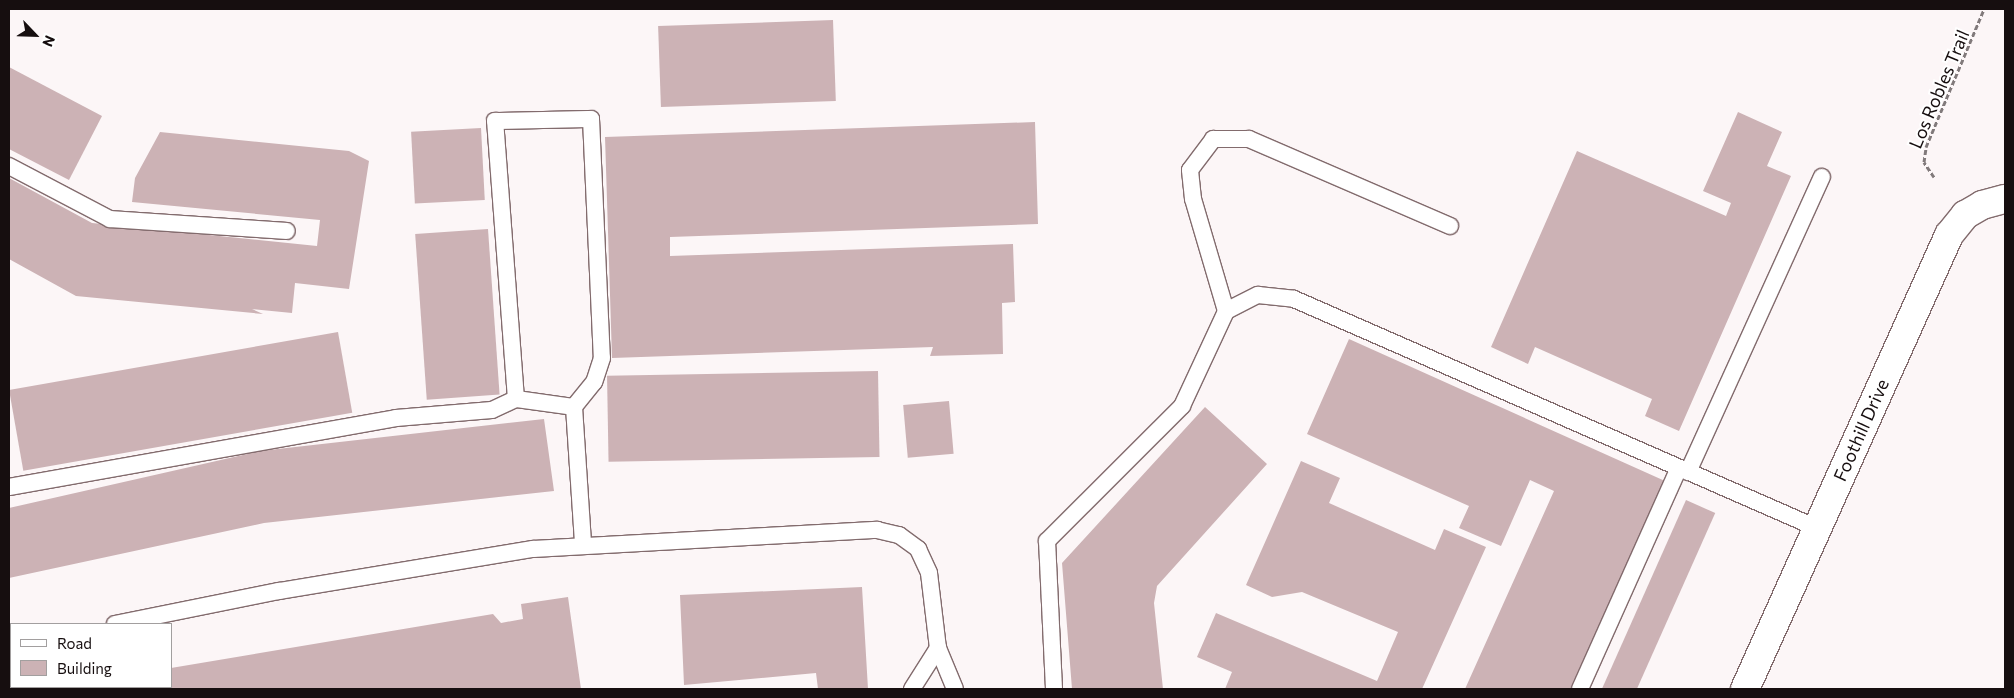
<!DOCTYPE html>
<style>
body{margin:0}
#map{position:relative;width:2014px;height:698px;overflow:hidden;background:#fcf6f7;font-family:Commissioner,sans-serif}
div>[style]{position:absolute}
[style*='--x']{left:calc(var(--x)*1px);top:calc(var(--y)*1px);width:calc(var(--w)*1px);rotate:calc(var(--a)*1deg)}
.building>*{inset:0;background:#ccb2b5;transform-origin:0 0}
.path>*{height:3px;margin-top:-1.5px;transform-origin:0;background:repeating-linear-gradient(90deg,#817a7b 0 5px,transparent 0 7.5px)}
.roads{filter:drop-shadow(1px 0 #826b6d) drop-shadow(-1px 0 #826b6d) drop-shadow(0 1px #826b6d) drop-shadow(0 -1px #826b6d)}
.lane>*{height:16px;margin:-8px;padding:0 8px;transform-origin:8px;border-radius:8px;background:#fff}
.street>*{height:28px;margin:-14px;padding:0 14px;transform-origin:14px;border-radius:14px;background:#fff}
span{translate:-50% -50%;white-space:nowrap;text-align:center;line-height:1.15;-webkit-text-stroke:4px #fff;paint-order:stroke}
.street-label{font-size:18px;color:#160e0f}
.frame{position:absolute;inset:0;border:10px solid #160e0f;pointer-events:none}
.legend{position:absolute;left:10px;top:623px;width:162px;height:65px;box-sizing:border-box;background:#fff;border:1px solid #a29f9f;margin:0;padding:6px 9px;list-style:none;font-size:15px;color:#160e0f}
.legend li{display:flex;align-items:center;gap:10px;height:25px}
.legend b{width:25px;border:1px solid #a29f9f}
.north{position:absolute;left:10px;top:10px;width:50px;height:50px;-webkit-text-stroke:4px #fff;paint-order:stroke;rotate:114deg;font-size:14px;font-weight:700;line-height:20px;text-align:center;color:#160e0f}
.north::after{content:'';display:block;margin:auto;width:18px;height:22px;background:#160e0f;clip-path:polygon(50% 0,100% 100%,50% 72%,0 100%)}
</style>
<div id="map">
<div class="building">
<div style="left:833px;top:20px;width:81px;height:175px;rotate:88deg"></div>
<div style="clip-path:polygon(9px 67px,102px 116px,69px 180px,9px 149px)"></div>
<div style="clip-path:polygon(1738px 112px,1782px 132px,1767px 166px,1791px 176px,1679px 431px,1645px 416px,1652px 399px,1535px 347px,1528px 364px,1491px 347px,1577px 151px,1726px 216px,1731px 203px,1703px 191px)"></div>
<div style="clip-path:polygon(1035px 122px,1038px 224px,670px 237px,670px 256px,1013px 244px,1015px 302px,1002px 303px,1003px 354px,930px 356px,933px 347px,612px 358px,605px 137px)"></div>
<div style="left:481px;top:128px;width:72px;height:70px;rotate:87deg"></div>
<div style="clip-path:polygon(160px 132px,349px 151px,369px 161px,349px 289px,295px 283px,292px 313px,252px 309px,263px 314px,76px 296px,9px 259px,9px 178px,92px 223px,317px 246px,320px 220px,132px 202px,135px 178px)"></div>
<div style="left:488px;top:229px;width:166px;height:73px;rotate:86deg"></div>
<div style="left:338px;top:332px;width:82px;height:334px;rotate:80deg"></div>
<div style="clip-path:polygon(1349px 339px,1665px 481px,1570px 689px,1465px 689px,1554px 491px,1530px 480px,1501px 546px,1459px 528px,1469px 506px,1307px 434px)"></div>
<div style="left:878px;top:371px;width:86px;height:271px;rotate:89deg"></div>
<div style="left:949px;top:401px;width:53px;height:46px;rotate:85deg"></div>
<div style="clip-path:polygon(1205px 407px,1267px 464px,1157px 586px,1154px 603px,1163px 689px,1072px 689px,1062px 563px)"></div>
<div style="clip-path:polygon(544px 419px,554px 491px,264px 523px,9px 578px,9px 508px,260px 451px)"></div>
<div style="clip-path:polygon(1301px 461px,1340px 478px,1329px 503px,1435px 550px,1444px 529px,1486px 547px,1422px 689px,1225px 689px,1232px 672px,1197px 657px,1216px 613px,1377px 681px,1398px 632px,1302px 592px,1272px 597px,1246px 585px)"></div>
<div style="left:1686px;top:500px;width:32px;height:206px;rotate:24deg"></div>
<div style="clip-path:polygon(862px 587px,868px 689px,818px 689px,816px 673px,684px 685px,680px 595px)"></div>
<div style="clip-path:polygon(568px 597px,581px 689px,78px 689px,171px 687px,171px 668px,493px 614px,501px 623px,523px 619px,521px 604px)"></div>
</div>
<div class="path">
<div style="--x:1934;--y:177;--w:18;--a:-124"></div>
<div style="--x:1924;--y:162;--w:15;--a:-82"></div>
<div style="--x:1926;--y:147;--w:150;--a:-67.2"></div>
</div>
<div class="roads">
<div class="lane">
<div style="--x:9;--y:166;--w:114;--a:27.7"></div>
<div style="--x:110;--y:219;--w:177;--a:3.9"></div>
<div style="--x:1226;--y:311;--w:117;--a:-106.4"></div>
<div style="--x:1193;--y:199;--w:29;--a:-96"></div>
<div style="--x:1190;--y:170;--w:39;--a:-53"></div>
<div style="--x:1213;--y:139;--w:36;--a:0"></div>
<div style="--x:1249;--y:139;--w:219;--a:23.4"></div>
<div style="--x:574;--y:407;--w:59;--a:-172.1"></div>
<div style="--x:516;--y:399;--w:279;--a:-94.3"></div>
<div style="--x:495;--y:121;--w:96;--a:-1.2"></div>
<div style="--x:591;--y:119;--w:239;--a:87.4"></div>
<div style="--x:602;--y:358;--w:25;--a:108"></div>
<div style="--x:594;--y:382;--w:32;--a:129"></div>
<div style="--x:574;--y:407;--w:136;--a:86.2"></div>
<div style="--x:1688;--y:472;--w:324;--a:-65.6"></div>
<div style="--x:9;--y:487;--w:393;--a:-10.1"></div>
<div style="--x:396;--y:418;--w:96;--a:-4.8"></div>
<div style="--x:492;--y:410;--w:26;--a:-25"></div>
<div style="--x:115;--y:624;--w:167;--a:-11.4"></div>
<div style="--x:279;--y:591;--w:257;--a:-9.4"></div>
<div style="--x:533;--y:549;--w:345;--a:-3.2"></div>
<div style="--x:877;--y:530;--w:23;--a:13"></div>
<div style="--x:899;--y:535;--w:24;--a:36"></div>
<div style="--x:918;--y:549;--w:26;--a:65"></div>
<div style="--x:929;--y:573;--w:76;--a:83.2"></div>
<div style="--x:938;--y:648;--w:44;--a:67.5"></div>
<div style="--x:19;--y:689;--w:4;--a:-34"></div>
<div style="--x:912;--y:689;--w:49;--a:-57.6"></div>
<div style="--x:1054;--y:689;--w:148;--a:-92.7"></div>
<div style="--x:1047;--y:541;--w:191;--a:-45"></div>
<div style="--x:1182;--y:406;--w:105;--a:-65.1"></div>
<div style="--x:1226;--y:311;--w:36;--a:-27"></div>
<div style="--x:1258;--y:295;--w:36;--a:6"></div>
<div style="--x:1294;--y:299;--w:571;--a:23.65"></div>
<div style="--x:1580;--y:689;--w:242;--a:-65.9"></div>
</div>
<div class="street">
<div style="--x:1745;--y:689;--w:498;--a:-65.8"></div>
<div style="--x:1949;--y:235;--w:26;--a:-51"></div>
<div style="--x:1965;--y:215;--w:20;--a:-30"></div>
<div style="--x:1982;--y:205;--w:24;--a:-15"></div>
</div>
</div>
<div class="street-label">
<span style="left:1939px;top:89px;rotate:-67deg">Los Robles Trail</span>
<span style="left:1861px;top:430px;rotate:-66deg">Foothill Drive</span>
</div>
<div class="frame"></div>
<ul class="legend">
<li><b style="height:6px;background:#fff"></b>Road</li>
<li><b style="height:14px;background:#ccb2b5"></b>Building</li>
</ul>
<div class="north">N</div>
</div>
